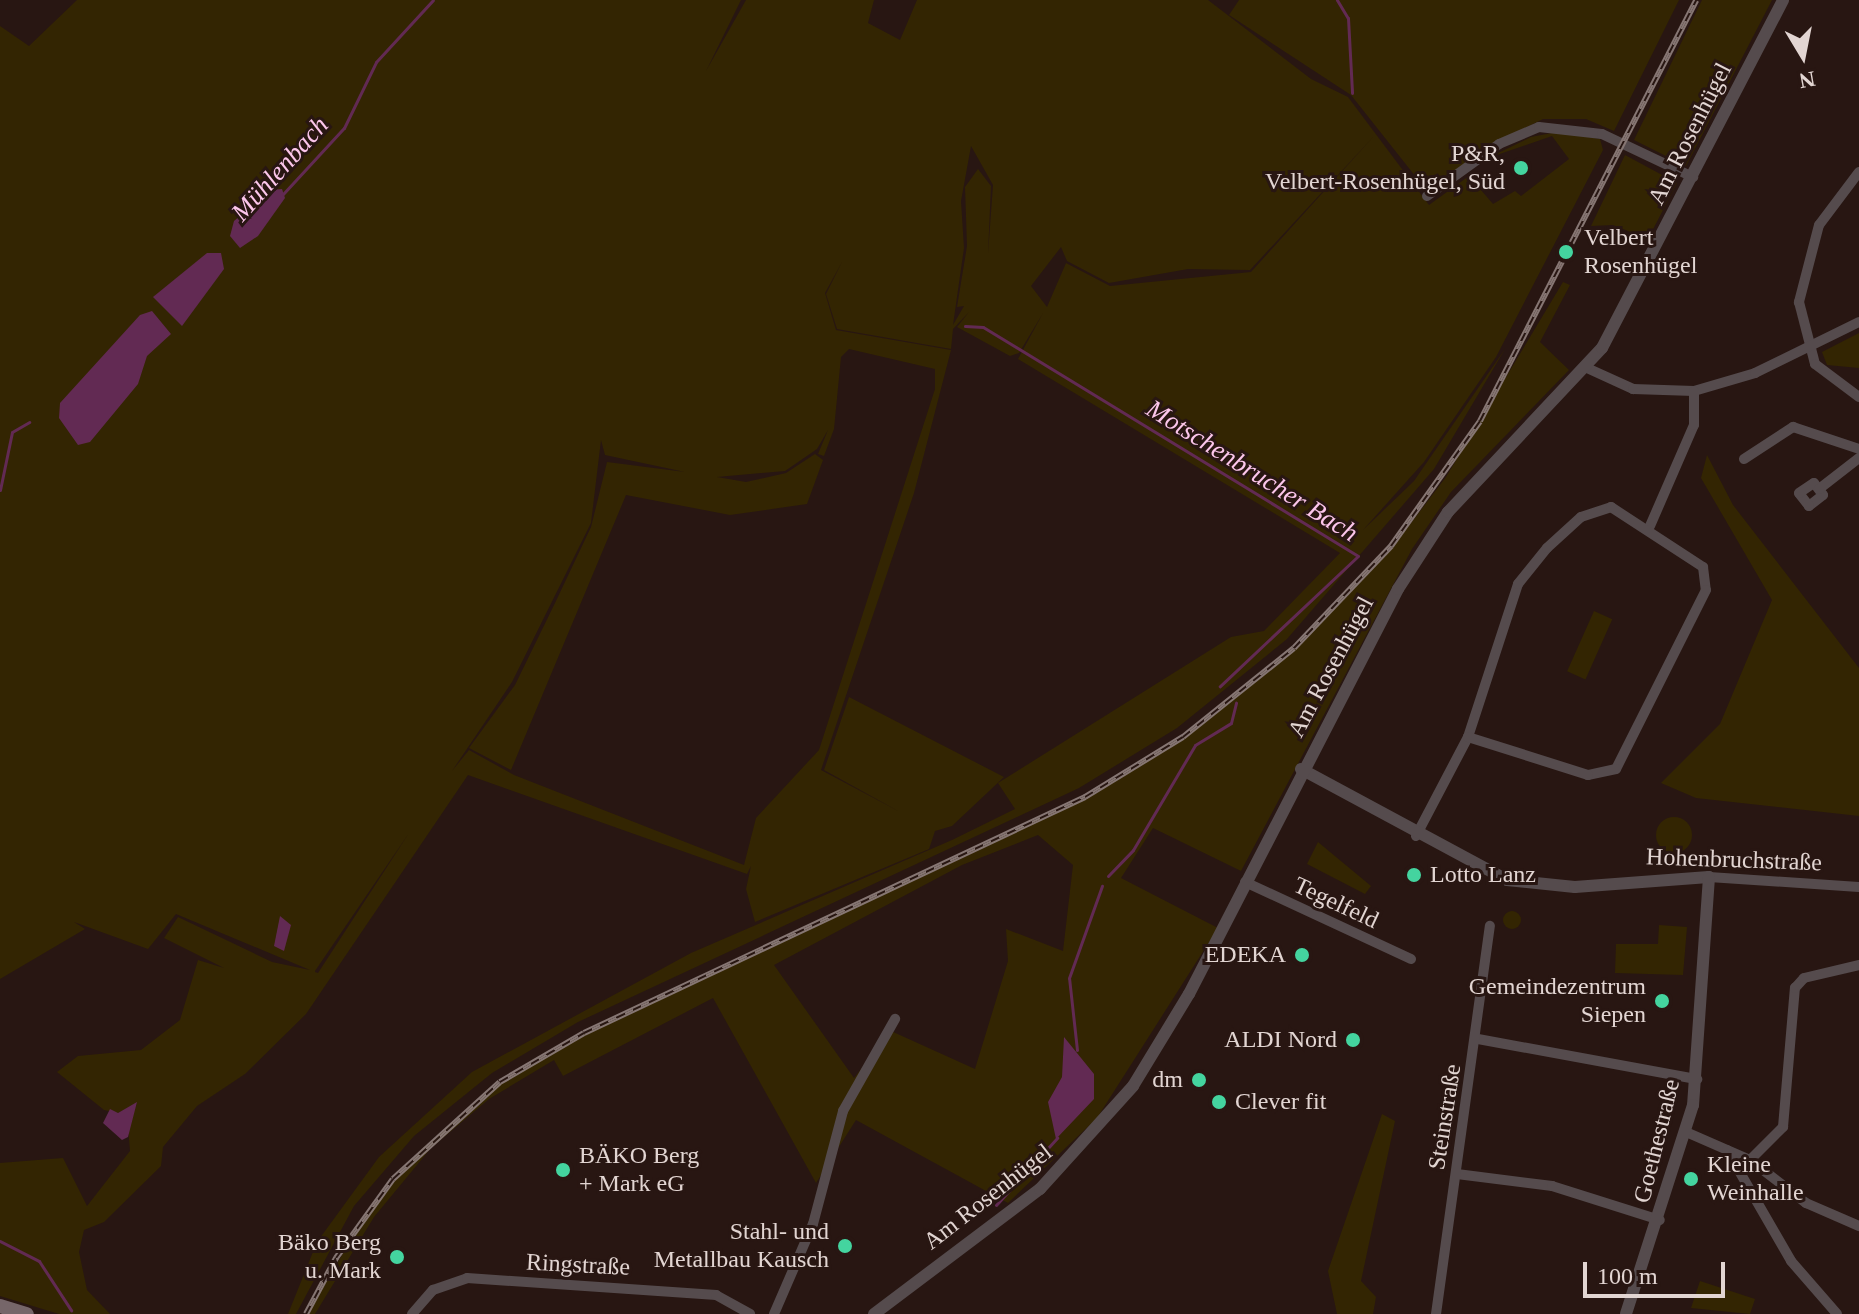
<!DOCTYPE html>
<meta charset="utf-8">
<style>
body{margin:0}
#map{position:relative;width:1859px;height:1314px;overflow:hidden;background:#281612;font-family:"Times New Roman",serif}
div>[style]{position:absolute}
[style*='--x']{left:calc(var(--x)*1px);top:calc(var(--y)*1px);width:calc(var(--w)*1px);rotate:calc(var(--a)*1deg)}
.green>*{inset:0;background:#332502;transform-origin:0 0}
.round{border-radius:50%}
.water>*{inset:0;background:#622a53}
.stream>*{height:3px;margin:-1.5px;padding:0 1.5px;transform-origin:1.5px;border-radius:1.5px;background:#622a53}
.minor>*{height:10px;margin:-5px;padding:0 5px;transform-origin:5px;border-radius:5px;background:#554b4d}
.tertiary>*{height:12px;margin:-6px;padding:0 6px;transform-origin:6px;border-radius:6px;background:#554b4d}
.secondary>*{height:14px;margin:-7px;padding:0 7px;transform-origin:7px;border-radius:7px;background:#766669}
.rail>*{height:6px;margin-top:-3px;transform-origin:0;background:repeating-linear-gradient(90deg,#281612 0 9px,#867673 0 18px);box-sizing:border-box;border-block:2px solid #867673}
.dots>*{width:22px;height:22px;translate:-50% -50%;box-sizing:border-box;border:4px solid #281612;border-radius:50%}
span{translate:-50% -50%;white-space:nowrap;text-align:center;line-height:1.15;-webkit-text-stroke:6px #281612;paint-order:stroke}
.street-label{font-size:24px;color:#e2d5d2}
.poi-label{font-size:24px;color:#e2d5d2}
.right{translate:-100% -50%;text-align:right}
.left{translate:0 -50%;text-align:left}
.water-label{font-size:26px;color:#fcc6eb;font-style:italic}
.north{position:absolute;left:1763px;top:16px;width:80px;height:80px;-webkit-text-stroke:6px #281612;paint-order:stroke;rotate:170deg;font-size:22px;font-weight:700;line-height:32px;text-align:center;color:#e2d5d2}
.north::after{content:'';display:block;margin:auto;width:28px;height:36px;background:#e2d5d2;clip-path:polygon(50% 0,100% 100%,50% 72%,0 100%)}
.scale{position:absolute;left:1583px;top:1262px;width:142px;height:36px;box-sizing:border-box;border:4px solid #e2d5d2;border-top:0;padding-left:10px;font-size:24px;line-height:28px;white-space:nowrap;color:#e2d5d2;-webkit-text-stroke:6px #281612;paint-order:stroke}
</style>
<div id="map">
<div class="green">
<div style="clip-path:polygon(evenodd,77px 0,741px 0,706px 71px,746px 0,874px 0,868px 23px,900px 40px,917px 0,1208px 0,1311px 79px,1348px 97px,1429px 205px,1469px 176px,1493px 204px,1515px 191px,1521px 196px,1569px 159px,1552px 136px,1488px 158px,1531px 137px,1557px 132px,1600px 139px,1603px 150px,1496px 357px,1424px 462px,1363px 530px,1414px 481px,1505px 349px,1434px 469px,1287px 639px,1177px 728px,1079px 788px,578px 1022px,492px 1073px,414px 1136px,354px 1206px,296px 1314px,288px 1314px,317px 1242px,379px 1157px,472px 1072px,691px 953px,952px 840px,1015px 809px,998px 783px,1231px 637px,1264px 631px,1340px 553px,1018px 359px,1043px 313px,1019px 353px,1010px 356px,957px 327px,969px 312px,953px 329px,951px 349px,837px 329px,826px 294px,842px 262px,825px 293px,836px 330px,951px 350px,914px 493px,821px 770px,900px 812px,824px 770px,849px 697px,1004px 777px,952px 826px,935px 831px,929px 849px,755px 922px,746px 889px,751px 866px,747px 874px,468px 775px,306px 1014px,245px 1074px,197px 1106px,163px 1147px,161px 1166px,104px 1222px,84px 1230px,79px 1252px,87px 1290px,110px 1314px,59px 1314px,0 1296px,0 1163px,63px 1158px,87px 1206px,130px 1151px,128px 1127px,137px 1103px,118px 1113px,104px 1110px,57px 1072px,78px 1056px,141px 1050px,180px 1020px,198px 960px,224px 968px,164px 938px,178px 917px,272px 962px,310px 970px,176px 914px,148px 949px,74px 922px,85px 929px,0 979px,0 26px,29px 46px,77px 0,1374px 136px,1251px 272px,1110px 286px,1066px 263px,1047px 307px,1031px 286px,1061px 247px,1067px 261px,1109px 283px,1188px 269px,1250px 270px,1374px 136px,77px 0,971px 146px,993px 185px,988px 254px,991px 186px,978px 169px,965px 187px,967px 246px,957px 307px,964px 306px,953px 325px,964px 248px,961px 201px,971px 146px,77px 0,849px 349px,935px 369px,935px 389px,819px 750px,756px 818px,744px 865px,514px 775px,469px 750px,452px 771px,512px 682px,591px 523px,601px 440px,605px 455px,685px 472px,607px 462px,591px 527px,555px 603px,515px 685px,469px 748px,511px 770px,626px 495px,730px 515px,807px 504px,823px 460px,815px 454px,786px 473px,746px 482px,717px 477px,785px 471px,817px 449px,828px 430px,818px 454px,824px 456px,834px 429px,841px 357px,849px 349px,77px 0,409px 833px,318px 973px,315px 972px,315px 971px,409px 833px)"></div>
<div style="clip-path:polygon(1239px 0,1679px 0,1614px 131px,1586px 119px,1543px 119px,1487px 147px,1427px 191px,1351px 95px,1229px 15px)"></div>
<div style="clip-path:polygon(1702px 0,1772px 0,1686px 166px,1634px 140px)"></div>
<div style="clip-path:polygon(1625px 155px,1677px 183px,1648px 239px,1613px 225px,1591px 226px)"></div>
<div style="clip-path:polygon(evenodd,1563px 282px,1570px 285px,1540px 342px,1569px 370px,1451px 492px,1412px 549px,1241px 871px,1153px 828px,1121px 878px,1218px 928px,1097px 1118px,1008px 1203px,856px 1120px,816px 1183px,713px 998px,563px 1076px,554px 1060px,489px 1099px,431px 1148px,374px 1217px,315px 1314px,307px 1314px,366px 1215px,424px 1147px,501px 1083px,584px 1034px,1085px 798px,1184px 738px,1295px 649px,1392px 548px,1446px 477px,1563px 282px,1038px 835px,1073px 865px,1063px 951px,1006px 929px,1008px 961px,975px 1069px,891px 1031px,854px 1078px,774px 965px,962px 865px,1038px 835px)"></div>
<div style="clip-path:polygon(1859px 333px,1859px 368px,1827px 365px,1822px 352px)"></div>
<div style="clip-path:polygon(1707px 455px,1733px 505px,1859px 668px,1859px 816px,1696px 798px,1661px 783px,1720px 724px,1772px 600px,1701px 478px)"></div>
<div style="left:1594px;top:611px;width:20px;height:66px;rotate:24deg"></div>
<div class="round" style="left:1656px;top:817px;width:36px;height:36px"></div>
<div style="clip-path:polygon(1318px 842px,1371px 886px,1365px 894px,1307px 864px)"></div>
<div class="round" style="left:1503px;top:911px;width:18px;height:18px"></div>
<div style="clip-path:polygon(1659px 925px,1687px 927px,1683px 975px,1615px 973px,1616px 944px,1658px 944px)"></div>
<div style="clip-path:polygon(1382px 1114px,1395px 1121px,1361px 1281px,1376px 1297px,1373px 1314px,1337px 1314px,1328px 1271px)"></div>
<div style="clip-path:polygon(1700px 1281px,1755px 1299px,1750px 1314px,1691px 1308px)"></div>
</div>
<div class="water">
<div style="clip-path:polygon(270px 190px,282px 189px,285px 198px,258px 236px,240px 248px,230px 236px,234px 221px)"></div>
<div style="clip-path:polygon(207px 253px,221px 253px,224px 269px,182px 326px,153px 297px)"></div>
<div style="clip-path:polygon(152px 311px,171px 334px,147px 356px,138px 384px,90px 442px,78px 445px,59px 418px,60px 403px,140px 315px)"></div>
<div style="clip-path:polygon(280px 916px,291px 925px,284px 951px,274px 946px)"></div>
<div style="clip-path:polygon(1064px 1037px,1094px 1074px,1094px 1099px,1056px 1139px,1048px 1102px,1062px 1077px)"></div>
<div style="clip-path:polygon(137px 1102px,128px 1137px,122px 1140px,103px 1123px,110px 1109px,118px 1113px)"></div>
</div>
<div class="stream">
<div style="--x:1337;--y:0;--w:21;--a:59"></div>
<div style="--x:1348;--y:18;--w:75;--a:86.9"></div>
<div style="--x:283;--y:194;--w:90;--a:-47.3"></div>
<div style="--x:344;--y:128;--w:73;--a:-64.1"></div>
<div style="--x:376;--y:62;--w:84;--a:-47.4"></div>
<div style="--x:965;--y:326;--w:18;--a:3"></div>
<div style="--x:983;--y:327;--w:439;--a:31.4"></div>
<div style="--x:1358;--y:556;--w:190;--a:136.7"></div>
<div style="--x:0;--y:490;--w:59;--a:-78.3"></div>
<div style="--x:12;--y:432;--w:20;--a:-30"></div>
<div style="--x:1108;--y:876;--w:36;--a:-46"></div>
<div style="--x:1133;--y:850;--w:122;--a:-59.4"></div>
<div style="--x:1195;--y:745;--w:42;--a:-31.4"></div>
<div style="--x:1231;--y:723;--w:21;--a:-76"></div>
<div style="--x:1077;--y:1050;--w:72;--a:-96.3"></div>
<div style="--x:1069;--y:978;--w:98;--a:-70.3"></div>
<div style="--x:996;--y:1205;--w:91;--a:-47.7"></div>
<div style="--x:0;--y:1241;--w:44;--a:27.1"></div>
<div style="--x:39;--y:1261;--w:59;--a:56.9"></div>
</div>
<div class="minor">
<div style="--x:1859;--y:172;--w:66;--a:127"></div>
<div style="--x:1819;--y:225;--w:80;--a:104.6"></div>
<div style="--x:1799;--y:302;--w:64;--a:75.5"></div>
<div style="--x:1815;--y:364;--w:55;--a:36.9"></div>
<div style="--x:1427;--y:196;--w:89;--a:-35.8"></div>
<div style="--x:1499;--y:144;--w:43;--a:-23"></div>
<div style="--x:1539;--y:127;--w:63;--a:6.3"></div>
<div style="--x:1602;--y:134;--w:101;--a:25.3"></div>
<div style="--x:1587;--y:368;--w:51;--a:24.5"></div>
<div style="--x:1633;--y:389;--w:61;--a:1.9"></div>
<div style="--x:1694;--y:391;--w:64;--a:-16.4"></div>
<div style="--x:1755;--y:373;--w:116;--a:-26.1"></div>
<div style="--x:1744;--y:459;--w:59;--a:-33.1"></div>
<div style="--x:1793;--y:427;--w:70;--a:18.4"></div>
<div style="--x:1814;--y:483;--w:15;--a:53"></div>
<div style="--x:1823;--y:495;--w:18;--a:142"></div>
<div style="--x:1809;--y:506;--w:16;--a:-128"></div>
<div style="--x:1799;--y:493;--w:18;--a:-34"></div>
<div style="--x:1819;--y:489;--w:51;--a:-37.8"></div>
<div style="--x:1650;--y:526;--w:110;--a:-66.5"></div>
<div style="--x:1694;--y:425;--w:34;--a:-90"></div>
<div style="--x:1416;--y:836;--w:112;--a:-62.3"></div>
<div style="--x:1468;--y:737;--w:161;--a:-71.9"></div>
<div style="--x:1518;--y:584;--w:46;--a:-51.1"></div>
<div style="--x:1547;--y:548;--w:46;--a:-42.4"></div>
<div style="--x:1581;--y:517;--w:32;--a:-18"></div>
<div style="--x:1611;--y:507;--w:110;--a:33.1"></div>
<div style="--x:1703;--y:567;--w:23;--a:83"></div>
<div style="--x:1706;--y:590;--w:200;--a:116.7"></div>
<div style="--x:1616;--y:769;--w:29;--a:168"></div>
<div style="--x:1588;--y:775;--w:126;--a:-162.4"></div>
<div style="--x:1709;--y:877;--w:150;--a:3.8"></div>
<div style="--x:1245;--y:882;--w:183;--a:24.9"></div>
<div style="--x:1478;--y:1039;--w:223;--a:10.4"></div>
<div style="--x:1686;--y:1132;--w:70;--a:23.6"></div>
<div style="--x:1750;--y:1160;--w:71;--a:37.5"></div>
<div style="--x:1806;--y:1203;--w:58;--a:23.5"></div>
<div style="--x:1727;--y:1150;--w:128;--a:60"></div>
<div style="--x:1791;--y:1261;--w:70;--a:49"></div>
<div style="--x:1750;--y:1160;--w:47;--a:-45"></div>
<div style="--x:1783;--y:1127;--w:140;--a:-85.1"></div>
<div style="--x:1795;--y:988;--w:13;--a:-48"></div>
<div style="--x:1804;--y:978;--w:57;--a:-13.3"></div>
<div style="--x:1457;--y:1174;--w:96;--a:7.2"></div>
<div style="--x:1552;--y:1186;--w:113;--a:17.5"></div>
<div style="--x:412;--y:1314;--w:32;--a:-49"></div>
<div style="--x:433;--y:1290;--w:36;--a:-19"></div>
<div style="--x:467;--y:1278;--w:250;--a:3.9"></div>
<div style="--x:716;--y:1295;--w:39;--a:29"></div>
<div style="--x:774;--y:1314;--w:98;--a:-66.6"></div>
<div style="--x:813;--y:1224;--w:117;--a:-75.1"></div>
<div style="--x:843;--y:1111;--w:106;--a:-60.5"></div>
<div style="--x:1436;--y:1314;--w:392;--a:-82.1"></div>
</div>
<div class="tertiary">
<div style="--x:1301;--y:769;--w:234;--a:28.3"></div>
<div style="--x:1507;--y:880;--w:68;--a:5.9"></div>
<div style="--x:1575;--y:887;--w:134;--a:-4.3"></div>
<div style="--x:1709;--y:877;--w:229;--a:94"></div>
<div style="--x:1693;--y:1105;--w:219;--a:107.8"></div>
<div style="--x:874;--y:1314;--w:208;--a:-37"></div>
<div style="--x:1040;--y:1189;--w:139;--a:-47.9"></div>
<div style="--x:1133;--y:1086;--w:108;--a:-58.7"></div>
<div style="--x:1189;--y:994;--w:456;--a:-62.7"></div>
<div style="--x:1398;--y:589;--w:92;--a:-57"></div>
<div style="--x:1448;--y:512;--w:225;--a:-46.8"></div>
<div style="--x:1602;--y:348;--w:392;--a:-62.5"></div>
</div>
<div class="secondary">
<div style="--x:0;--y:1306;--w:28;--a:17"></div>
</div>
<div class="rail">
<div style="--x:306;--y:1314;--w:64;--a:-61.8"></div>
<div style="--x:336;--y:1258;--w:97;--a:-54.2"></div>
<div style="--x:393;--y:1179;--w:144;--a:-42.2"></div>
<div style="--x:500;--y:1082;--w:97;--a:-30.3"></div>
<div style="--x:584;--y:1033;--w:554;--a:-25.22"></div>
<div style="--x:1085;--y:797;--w:115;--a:-31.5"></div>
<div style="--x:1183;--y:737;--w:142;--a:-38.7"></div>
<div style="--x:1294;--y:648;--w:141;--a:-46.4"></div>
<div style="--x:1391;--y:546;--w:153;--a:-54.5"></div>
<div style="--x:1480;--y:421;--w:473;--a:-62.8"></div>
</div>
<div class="dots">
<div style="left:1521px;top:168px;background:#44d49f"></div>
<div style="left:1566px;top:252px;background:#44d49f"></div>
<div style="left:1414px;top:875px;background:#44d49f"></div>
<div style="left:1302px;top:955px;background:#44d49f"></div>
<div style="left:1662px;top:1001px;background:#44d49f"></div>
<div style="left:1353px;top:1040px;background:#44d49f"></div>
<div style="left:1199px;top:1080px;background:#44d49f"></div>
<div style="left:1219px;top:1102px;background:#44d49f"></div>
<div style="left:563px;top:1170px;background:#44d49f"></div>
<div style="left:1691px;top:1179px;background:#44d49f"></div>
<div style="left:845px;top:1246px;background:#44d49f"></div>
<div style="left:397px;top:1257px;background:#44d49f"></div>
</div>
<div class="street-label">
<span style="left:1690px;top:134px;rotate:-63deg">Am Rosenhügel</span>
<span style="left:1331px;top:667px;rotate:-62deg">Am Rosenhügel</span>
<span style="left:1734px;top:860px;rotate:2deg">Hohenbruchstraße</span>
<span style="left:1336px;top:903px;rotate:25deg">Tegelfeld</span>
<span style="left:1445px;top:1117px;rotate:-81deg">Steinstraße</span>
<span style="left:1657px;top:1141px;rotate:-76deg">Goethestraße</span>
<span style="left:988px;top:1197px;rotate:-38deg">Am Rosenhügel</span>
<span style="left:578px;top:1265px;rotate:3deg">Ringstraße</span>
</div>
<div class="poi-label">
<span class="right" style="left:1505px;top:168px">P&amp;R,<br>Velbert-Rosenhügel, Süd</span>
<span class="left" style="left:1584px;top:252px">Velbert<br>Rosenhügel</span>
<span class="left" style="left:1430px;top:875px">Lotto Lanz</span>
<span class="right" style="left:1286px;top:955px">EDEKA</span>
<span class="right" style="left:1646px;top:1001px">Gemeindezentrum<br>Siepen</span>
<span class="right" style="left:1337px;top:1040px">ALDI Nord</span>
<span class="right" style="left:1183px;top:1080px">dm</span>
<span class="left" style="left:1235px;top:1102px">Clever fit</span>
<span class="left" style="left:579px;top:1170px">BÄKO Berg<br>+ Mark eG</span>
<span class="left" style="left:1707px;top:1179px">Kleine<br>Weinhalle</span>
<span class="right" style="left:829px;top:1246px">Stahl- und<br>Metallbau Kausch</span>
<span class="right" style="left:381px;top:1257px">Bäko Berg<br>u. Mark</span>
</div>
<div class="water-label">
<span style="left:280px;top:169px;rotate:-48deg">Mühlenbach</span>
<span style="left:1252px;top:471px;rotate:32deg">Motschenbrucher Bach</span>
</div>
<div class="north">N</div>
<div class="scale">100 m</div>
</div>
